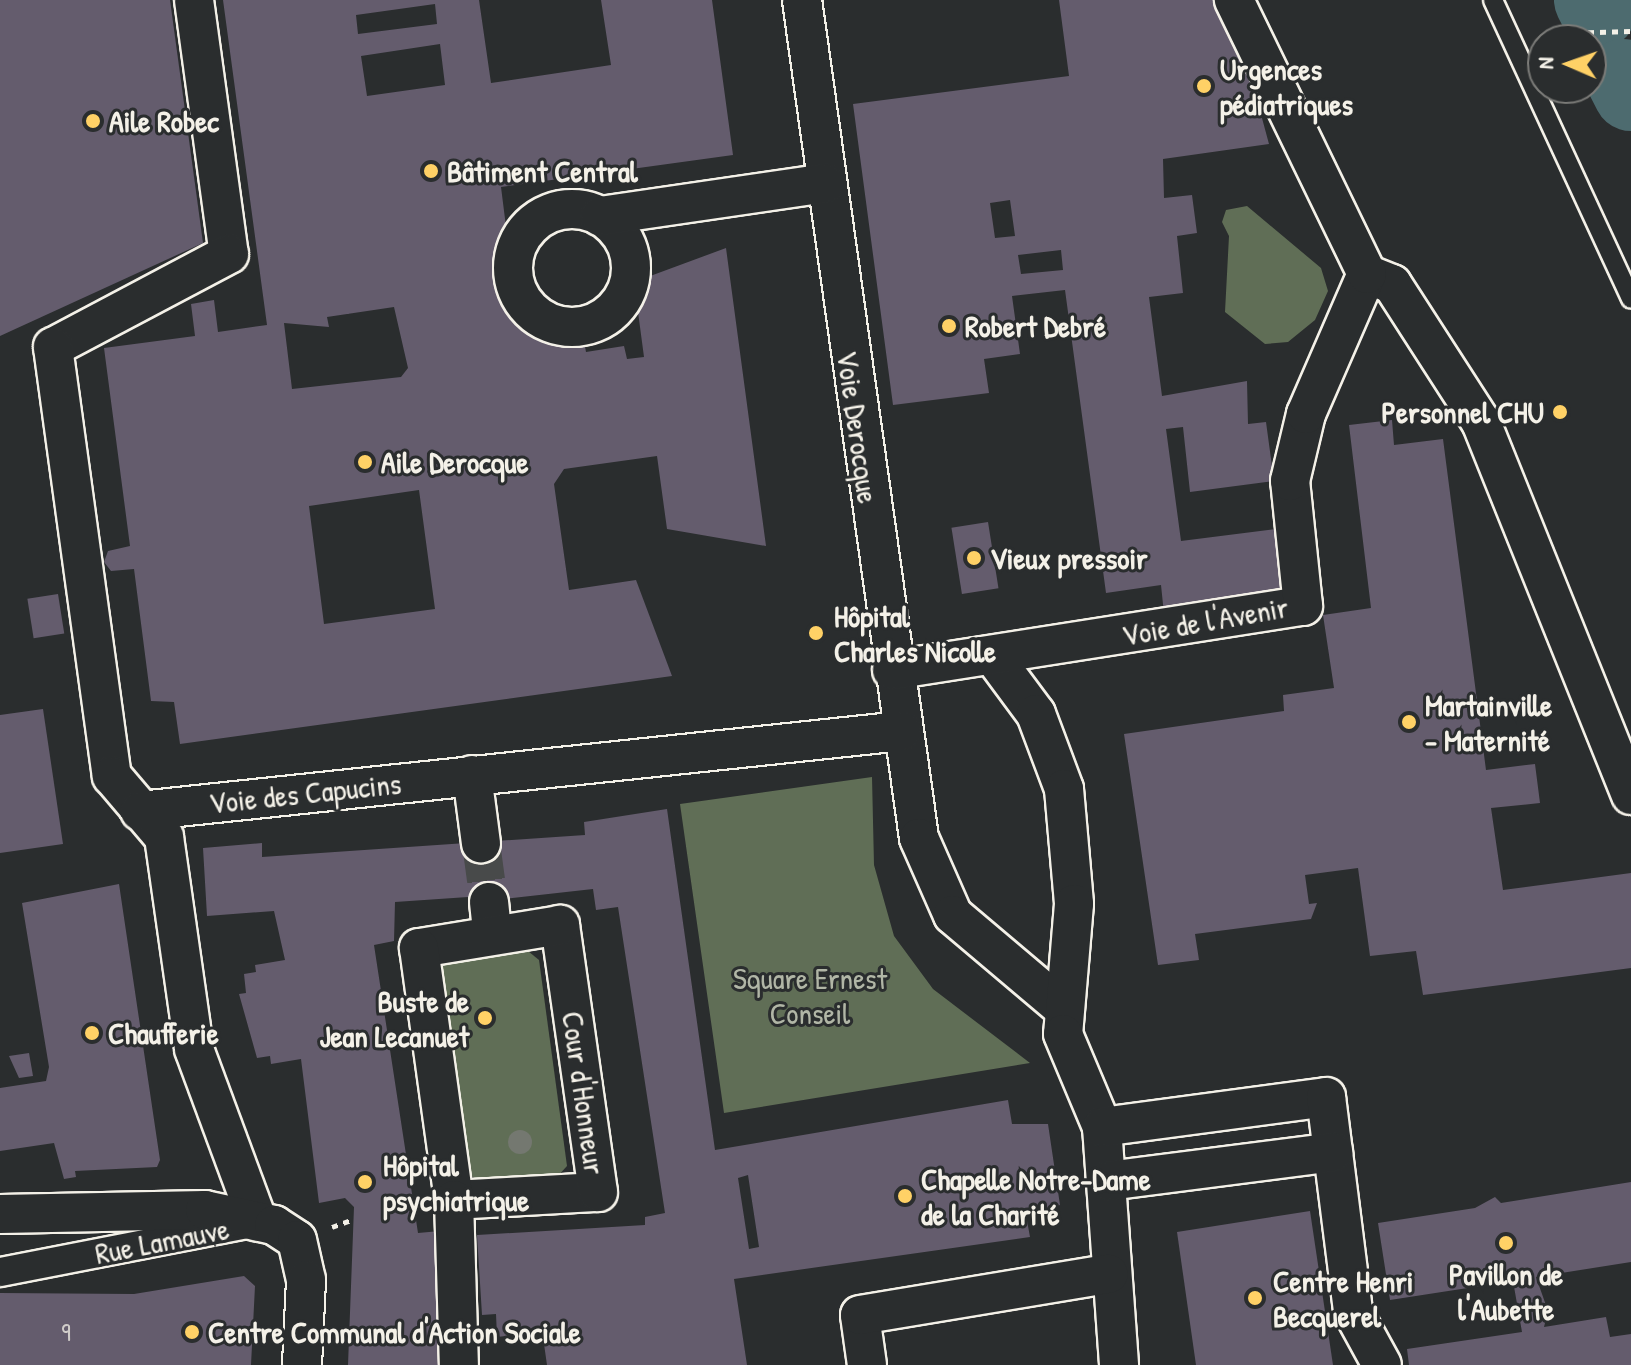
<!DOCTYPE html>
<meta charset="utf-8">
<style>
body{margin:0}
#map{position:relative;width:1631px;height:1365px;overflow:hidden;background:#2a2d2e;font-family:"Patrick Hand",sans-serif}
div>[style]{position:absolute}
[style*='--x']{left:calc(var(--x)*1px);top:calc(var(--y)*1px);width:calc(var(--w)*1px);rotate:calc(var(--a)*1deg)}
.green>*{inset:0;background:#606e56}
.river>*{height:76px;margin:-38px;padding:0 38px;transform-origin:38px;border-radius:38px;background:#4d6b6f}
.building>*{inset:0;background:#645c6d;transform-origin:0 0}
.minor-tunnel>*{height:38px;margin-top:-19px;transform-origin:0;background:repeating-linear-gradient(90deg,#484a4a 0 38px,transparent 0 57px)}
.path>*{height:5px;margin-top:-2.5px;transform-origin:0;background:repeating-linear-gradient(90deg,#f4f1e8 0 6px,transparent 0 12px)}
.roads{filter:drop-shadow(2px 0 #f4f1e8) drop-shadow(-2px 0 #f4f1e8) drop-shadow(0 2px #f4f1e8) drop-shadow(0 -2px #f4f1e8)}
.service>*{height:18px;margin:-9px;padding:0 9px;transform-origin:9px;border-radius:9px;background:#2a2d2e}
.pedestrian>*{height:28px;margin:-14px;padding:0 14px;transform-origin:14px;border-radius:14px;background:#2a2d2e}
.minor>*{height:38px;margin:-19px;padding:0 19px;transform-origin:19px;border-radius:19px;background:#2a2d2e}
.minor>.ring{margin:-19px;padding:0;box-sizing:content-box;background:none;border:38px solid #2a2d2e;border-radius:50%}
.trees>*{width:24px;height:24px;margin:-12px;border-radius:50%;background:#747870}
.dots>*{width:22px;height:22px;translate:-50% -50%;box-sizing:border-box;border:4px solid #2a2d2e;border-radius:50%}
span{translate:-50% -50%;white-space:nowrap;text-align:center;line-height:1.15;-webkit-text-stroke:6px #2a2d2e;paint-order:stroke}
.number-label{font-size:26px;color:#d0ccc9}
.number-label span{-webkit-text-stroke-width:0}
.poi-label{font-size:30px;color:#f4f1e8;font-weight:700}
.left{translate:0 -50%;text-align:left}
.right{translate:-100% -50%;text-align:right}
.street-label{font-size:30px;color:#f4f1e8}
.park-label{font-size:30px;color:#b1b6a6}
.north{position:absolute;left:1527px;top:24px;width:80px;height:80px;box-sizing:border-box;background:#2a2d2e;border:2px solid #7b7b78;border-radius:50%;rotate:272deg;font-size:22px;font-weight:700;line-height:32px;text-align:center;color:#f4f1e8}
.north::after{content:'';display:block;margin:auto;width:28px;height:36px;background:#ffd166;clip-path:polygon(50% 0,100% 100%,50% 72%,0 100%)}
</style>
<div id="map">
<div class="green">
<div style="clip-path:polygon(1247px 206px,1321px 268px,1328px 291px,1315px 320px,1288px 342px,1265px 344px,1225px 312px,1229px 236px,1222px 222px,1226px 210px)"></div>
<div style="clip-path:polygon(872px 777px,874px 865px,894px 936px,933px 989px,1030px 1063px,724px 1113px,680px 804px)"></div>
<div style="clip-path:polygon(523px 947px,539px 960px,567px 1166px,557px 1177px,478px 1181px,469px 1174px,438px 965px,449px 953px)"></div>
</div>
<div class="river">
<div style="--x:1592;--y:0;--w:13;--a:63"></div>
<div style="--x:1623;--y:77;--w:18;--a:63"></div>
</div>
<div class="building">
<div style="clip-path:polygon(0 0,170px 0,203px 243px,0 336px)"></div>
<div style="clip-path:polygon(evenodd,223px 0,479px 0,491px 83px,611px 65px,601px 0,712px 0,733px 155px,501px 187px,515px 298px,542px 294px,553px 317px,581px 324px,586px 352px,624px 346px,627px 359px,644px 357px,634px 282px,726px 248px,766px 546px,667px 529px,657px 456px,564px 469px,554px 484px,569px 590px,636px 580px,672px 676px,180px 744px,174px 702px,151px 701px,134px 569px,111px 571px,104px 562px,108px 551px,130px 546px,104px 348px,195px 336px,191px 304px,214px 300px,218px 332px,267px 325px,223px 0,435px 4px,437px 24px,358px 34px,356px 15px,435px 4px,223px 0,440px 44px,445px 85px,367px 96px,361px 56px,440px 44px,223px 0,394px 307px,408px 368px,401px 377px,292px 389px,284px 323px,329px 327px,327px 317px,394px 307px,223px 0,419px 490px,435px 609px,324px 624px,309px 506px,419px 490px)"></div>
<div style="clip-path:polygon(evenodd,1059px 0,1216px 0,1246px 59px,1269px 144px,1163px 159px,1164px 198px,1192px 195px,1197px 233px,1177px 236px,1183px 293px,1149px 297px,1162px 396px,1247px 381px,1248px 424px,1266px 422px,1274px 481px,1190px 492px,1183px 427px,1166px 429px,1181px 541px,1283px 528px,1284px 586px,1275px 596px,1164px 614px,1161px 585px,1106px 593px,1065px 290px,1012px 296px,1020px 354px,984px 359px,989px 393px,893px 405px,853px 104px,1069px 76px,1059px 0,1010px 200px,1015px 236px,995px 238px,990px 203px,1010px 200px,1059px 0,1061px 250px,1063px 270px,1021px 274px,1018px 255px,1061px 250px)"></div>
<div style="clip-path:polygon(1392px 420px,1394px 445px,1443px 439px,1486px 770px,1535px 764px,1540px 803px,1491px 808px,1503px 890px,1631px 873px,1631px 968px,1423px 995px,1416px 951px,1370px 956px,1358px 868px,1305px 875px,1309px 904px,1317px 903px,1311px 919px,1195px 934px,1199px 960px,1158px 965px,1124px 734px,1284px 711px,1283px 695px,1334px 688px,1323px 615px,1371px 608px,1349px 425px)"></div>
<div style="left:988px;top:522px;width:67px;height:37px;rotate:81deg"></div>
<div style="left:58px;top:594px;width:40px;height:31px;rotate:81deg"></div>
<div style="clip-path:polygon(43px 709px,63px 844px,0 853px,0 715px)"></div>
<div style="clip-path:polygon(evenodd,667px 809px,715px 1150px,1008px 1100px,1012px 1124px,1048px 1124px,1060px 1205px,1026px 1215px,1030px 1237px,734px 1279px,747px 1365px,547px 1365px,544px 1344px,569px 1340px,567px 1329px,497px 1337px,496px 1314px,482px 1315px,477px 1235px,645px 1225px,645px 1217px,665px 1213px,618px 907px,596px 910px,593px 889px,469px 903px,468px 897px,395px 902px,394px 941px,374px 945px,418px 1233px,440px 1231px,438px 1365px,348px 1365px,354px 1207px,345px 1198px,319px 1203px,301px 1059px,271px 1064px,270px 1056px,257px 1058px,239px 994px,246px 993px,244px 974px,256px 972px,255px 965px,285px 960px,274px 911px,207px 916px,203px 848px,262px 843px,262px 857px,585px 835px,584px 822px,667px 809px,748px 1175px,759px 1247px,749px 1249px,738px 1178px,748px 1175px)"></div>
<div style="clip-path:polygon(119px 884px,160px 1160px,157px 1167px,75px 1171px,76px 1177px,64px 1179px,54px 1143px,0 1151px,0 1088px,46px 1081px,49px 1067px,22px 903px)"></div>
<div style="clip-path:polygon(29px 1053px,33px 1076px,19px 1078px,9px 1056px)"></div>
<div style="clip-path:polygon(1631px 1182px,1631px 1262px,1536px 1277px,1548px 1311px,1544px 1327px,1606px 1317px,1610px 1337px,1631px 1334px,1631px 1365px,1409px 1365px,1407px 1349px,1522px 1332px,1513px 1281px,1390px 1300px,1378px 1223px,1475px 1208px,1495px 1197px,1501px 1203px)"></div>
<div style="clip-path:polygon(1310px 1211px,1333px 1365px,1196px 1365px,1177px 1232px)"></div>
<div style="clip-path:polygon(244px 1276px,255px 1286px,251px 1365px,0 1365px,0 1293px,134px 1294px)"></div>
</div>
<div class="minor-tunnel">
<div style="--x:481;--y:843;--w:60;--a:82.3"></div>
</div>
<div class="path">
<div style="--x:1564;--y:33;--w:67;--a:-1.7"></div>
<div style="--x:332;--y:1227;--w:20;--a:-20"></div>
</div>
<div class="roads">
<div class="service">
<div style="--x:1493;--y:0;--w:329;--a:65.2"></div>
</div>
<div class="pedestrian">
<div style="--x:0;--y:1272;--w:251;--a:-11"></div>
</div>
<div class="minor">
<div style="--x:194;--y:0;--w:256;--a:82.2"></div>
<div style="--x:229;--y:254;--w:199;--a:152.1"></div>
<div style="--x:53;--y:347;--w:433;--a:82.2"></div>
<div style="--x:112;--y:776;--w:80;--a:49.6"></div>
<div style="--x:164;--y:837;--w:214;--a:81.9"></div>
<div style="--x:194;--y:1049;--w:184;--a:69.7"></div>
<div style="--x:802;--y:0;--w:846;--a:82.05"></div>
<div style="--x:919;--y:838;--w:84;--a:66.2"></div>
<div style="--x:953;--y:915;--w:144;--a:40.2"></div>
<div class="ring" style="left:513px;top:209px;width:80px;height:80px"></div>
<div style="--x:600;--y:216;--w:227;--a:-8.3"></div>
<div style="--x:1367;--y:274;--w:27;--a:22"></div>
<div style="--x:1392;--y:284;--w:164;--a:57.2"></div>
<div style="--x:1481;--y:422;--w:402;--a:68.1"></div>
<div style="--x:993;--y:656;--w:72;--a:53.4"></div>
<div style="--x:1036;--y:714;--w:80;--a:69.5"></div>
<div style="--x:1064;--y:789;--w:115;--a:85"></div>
<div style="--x:1074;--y:904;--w:130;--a:94.8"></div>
<div style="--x:1063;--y:1034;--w:101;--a:67.2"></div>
<div style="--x:1102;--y:1127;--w:239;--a:85.9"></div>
<div style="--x:892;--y:670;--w:416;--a:-8.9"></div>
<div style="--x:1303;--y:606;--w:126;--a:-95.9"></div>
<div style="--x:1290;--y:481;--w:69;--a:-76.6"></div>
<div style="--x:1306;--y:414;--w:153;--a:-66.5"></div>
<div style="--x:1367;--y:274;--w:305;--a:-115.9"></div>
<div style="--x:472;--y:775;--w:69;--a:82.5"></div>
<div style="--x:140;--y:811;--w:766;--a:-5.99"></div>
<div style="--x:489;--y:902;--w:31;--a:84"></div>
<div style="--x:1102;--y:1127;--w:226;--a:-7.6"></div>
<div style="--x:1326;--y:1097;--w:217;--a:82.8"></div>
<div style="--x:1353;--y:1312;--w:60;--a:61.3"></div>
<div style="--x:1108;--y:1181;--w:227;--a:-7.3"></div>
<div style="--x:454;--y:1200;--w:144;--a:-3.2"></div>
<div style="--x:598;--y:1192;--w:270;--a:-98.1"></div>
<div style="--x:560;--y:925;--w:143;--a:170.7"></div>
<div style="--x:419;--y:948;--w:254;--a:82.1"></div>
<div style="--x:454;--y:1200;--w:165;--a:88.3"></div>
<div style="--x:0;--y:1214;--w:205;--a:-1.1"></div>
<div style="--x:205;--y:1210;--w:71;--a:12.3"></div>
<div style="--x:274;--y:1225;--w:27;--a:33"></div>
<div style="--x:297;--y:1240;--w:41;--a:77.3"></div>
<div style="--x:306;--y:1280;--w:85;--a:92.7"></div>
<div style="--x:867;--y:1365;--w:50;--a:-98"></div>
<div style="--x:860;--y:1315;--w:252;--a:-9.4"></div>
</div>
</div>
<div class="trees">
<div style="left:520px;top:1142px"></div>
</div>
<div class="dots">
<div style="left:1204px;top:86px;background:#ffd166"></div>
<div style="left:93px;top:121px;background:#ffd166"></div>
<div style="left:431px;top:171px;background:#ffd166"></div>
<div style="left:949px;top:326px;background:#ffd166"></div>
<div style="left:1560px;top:412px;background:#ffd166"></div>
<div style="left:365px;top:462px;background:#ffd166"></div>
<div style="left:974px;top:558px;background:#ffd166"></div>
<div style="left:816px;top:633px;background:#ffd166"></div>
<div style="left:1409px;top:722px;background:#ffd166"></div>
<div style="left:485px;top:1018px;background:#ffd166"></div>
<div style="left:92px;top:1033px;background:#ffd166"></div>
<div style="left:365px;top:1182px;background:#ffd166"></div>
<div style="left:905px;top:1196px;background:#ffd166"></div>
<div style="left:1506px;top:1243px;background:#ffd166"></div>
<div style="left:1255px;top:1298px;background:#ffd166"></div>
<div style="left:192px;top:1332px;background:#ffd166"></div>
</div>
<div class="number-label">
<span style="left:66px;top:1332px">9</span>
</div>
<div class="poi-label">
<span class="left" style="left:1220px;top:86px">Urgences<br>pédiatriques</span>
<span class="left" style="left:109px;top:121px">Aile Robec</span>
<span class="left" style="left:447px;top:171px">Bâtiment Central</span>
<span class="left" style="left:965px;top:326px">Robert Debré</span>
<span class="right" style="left:1544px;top:412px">Personnel CHU</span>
<span class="left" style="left:381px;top:462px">Aile Derocque</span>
<span class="left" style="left:990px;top:558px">Vieux pressoir</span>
<span class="left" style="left:834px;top:633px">Hôpital<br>Charles Nicolle</span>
<span class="left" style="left:1425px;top:722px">Martainville<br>- Maternité</span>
<span class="right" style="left:469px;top:1018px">Buste de<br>Jean Lecanuet</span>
<span class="left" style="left:108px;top:1033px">Chaufferie</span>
<span class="left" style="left:383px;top:1182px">Hôpital<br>psychiatrique</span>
<span class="left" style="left:921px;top:1196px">Chapelle Notre-Dame<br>de la Charité</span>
<span style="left:1506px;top:1291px">Pavillon de<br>l'Aubette</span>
<span class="left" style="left:1273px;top:1298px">Centre Henri<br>Becquerel</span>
<span class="left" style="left:208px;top:1332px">Centre Communal d'Action Sociale</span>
</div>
<div class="street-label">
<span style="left:858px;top:427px;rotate:82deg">Voie Derocque</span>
<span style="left:1205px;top:621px;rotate:-10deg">Voie de l'Avenir</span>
<span style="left:305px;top:793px;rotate:-6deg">Voie des Capucins</span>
<span style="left:584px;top:1093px;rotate:82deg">Cour d'Honneur</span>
<span style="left:162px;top:1241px;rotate:-11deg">Rue Lamauve</span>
</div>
<div class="park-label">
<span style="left:810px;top:995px">Square Ernest<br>Conseil</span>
</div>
<div class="north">N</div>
</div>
